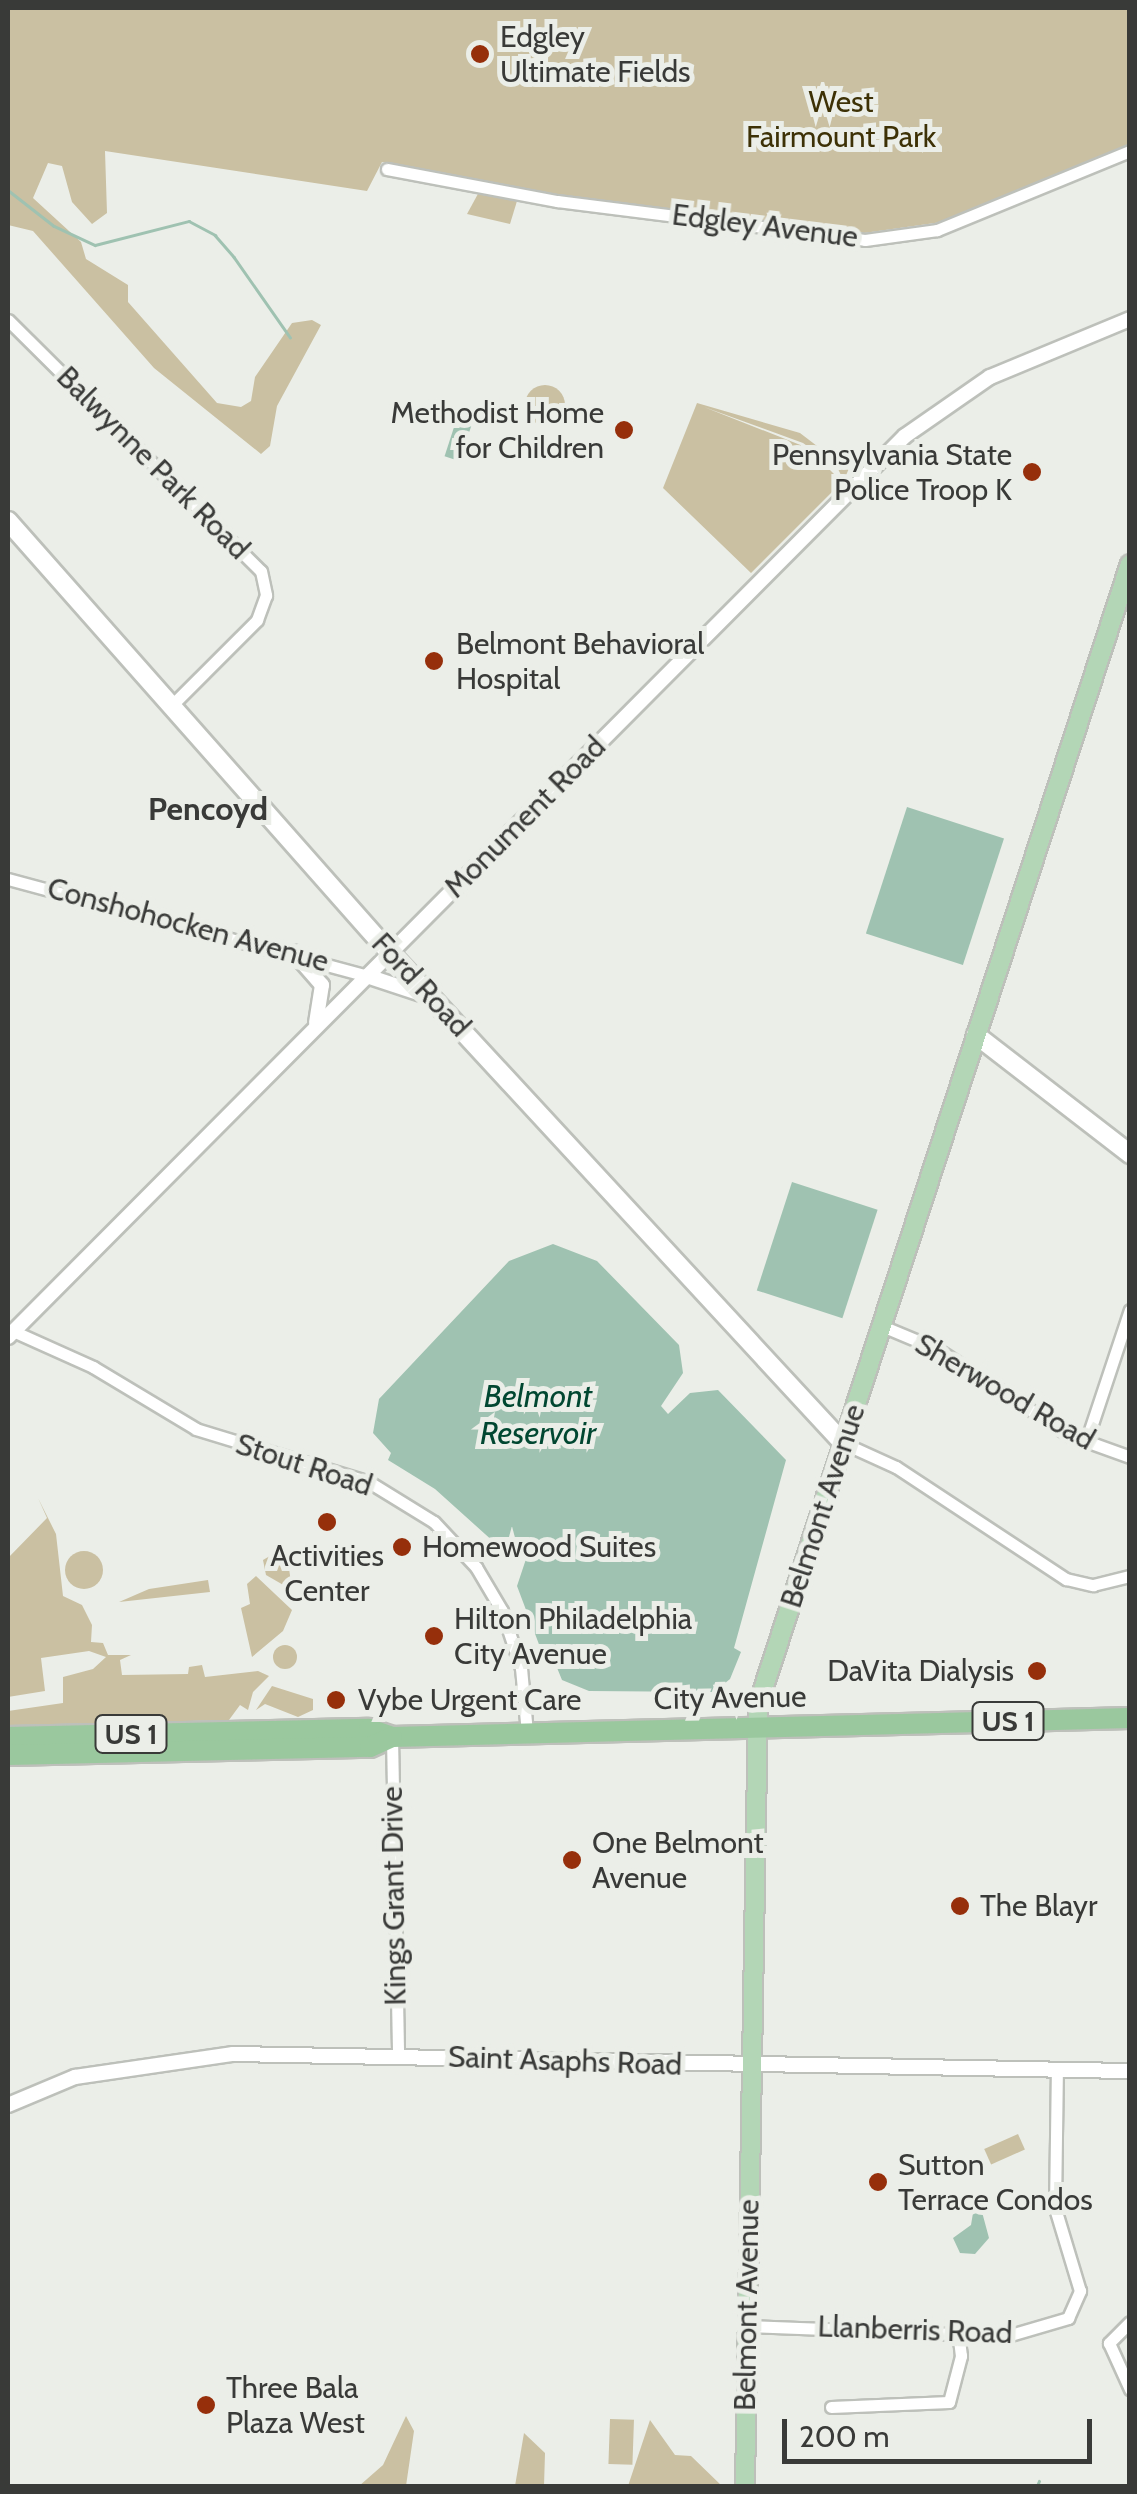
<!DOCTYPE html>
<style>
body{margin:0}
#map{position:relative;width:1137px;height:2494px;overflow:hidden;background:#ebeee8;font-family:Cabin,sans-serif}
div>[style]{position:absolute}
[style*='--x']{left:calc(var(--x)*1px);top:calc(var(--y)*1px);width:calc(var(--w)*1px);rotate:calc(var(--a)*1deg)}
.green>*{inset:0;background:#cac0a2;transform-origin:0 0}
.round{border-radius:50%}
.water>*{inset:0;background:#9fc2b1;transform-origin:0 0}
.stream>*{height:2.5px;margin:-1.25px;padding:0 1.25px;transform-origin:1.25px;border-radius:1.25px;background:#9fc2b1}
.roads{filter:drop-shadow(2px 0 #bdc0ba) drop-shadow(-2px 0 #bdc0ba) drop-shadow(0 2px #bdc0ba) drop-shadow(0 -2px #bdc0ba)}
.minor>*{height:11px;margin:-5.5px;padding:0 5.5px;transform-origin:5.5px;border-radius:5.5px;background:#fff}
.tertiary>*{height:14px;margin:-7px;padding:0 7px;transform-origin:7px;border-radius:7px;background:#fff}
.secondary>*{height:18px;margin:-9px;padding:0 9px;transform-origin:9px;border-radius:9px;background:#fff}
.primary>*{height:18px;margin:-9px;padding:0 9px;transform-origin:9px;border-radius:9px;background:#b3d6b6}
.trunk>*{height:20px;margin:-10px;padding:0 10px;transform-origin:10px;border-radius:10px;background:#9ac89e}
.dots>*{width:28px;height:28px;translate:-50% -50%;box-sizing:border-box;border:5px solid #ebeee8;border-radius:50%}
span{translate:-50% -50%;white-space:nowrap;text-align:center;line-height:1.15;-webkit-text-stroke:10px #ebeee8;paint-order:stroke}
.shield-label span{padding:2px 8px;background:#ebeee8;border:2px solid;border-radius:8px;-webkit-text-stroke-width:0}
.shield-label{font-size:28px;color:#393a38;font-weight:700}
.poi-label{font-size:30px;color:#393a38}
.left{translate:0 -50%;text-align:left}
.right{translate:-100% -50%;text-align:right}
.park-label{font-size:30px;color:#3d3106}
.street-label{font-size:30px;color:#393a38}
.neighbourhood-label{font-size:32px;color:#393a38;font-weight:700}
.water-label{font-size:32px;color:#014731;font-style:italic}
.frame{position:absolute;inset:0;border:10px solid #393a38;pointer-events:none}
.scale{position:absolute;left:782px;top:2419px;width:310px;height:45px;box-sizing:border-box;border:5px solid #393a38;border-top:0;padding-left:12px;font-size:30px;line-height:35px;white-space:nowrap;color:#393a38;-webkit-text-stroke:8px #ebeee8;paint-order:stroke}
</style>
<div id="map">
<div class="green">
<div style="clip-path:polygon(8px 8px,1129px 8px,1129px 144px,949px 221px,864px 233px,582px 199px,382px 162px,367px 191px,105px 151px,107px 213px,92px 224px,72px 202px,62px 166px,48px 163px,33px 198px,81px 242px,86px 259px,128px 285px,128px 302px,217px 403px,241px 407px,251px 401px,255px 377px,292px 323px,312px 320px,321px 325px,277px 406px,270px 446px,261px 454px,154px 368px,33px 231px,8px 225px)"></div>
<div style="clip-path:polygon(479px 192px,517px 201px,510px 224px,467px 214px)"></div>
<div class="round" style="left:525px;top:385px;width:40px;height:40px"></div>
<div style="clip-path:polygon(697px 403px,800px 433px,851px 472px,843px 479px,837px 467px,803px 443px,704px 407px,808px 448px,842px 482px,751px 573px,663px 488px)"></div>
<div style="clip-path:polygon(38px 1498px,56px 1534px,63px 1596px,82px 1605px,92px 1625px,91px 1642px,103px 1643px,108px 1655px,131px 1655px,120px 1660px,122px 1675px,188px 1674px,189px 1667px,202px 1665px,205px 1677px,258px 1671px,269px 1676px,253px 1692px,248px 1710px,240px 1705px,229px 1720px,8px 1726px,8px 1711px,63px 1703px,63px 1677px,93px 1669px,106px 1657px,89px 1651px,41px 1658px,45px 1691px,8px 1697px,8px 1558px,47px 1518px)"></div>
<div style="clip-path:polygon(282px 1549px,288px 1561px,292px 1590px,266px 1575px,263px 1560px)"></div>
<div class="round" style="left:65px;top:1551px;width:38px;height:38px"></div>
<div style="clip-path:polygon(256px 1576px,292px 1610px,283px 1631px,252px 1657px,241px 1608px,250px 1604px,247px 1584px)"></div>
<div style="clip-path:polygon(208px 1580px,210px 1592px,119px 1602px,149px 1589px)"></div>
<div class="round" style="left:273px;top:1645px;width:24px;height:24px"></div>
<div style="clip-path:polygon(272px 1686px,313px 1699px,313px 1710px,298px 1717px,265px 1704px,256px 1710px)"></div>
<div style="left:1018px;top:2134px;width:17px;height:37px;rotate:66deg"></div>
<div style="clip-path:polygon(406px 2416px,414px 2431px,406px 2486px,359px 2486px,383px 2465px)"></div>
<div style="left:610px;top:2419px;width:24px;height:45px;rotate:2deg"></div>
<div style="clip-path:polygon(650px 2420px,675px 2455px,691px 2456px,722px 2486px,628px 2486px)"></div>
<div style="clip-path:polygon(524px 2433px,545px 2453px,544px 2486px,515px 2486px)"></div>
</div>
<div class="water">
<div style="left:456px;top:421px;width:16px;height:37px;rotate:18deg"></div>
<div style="left:907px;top:807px;width:102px;height:133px;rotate:18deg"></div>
<div style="left:792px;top:1182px;width:90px;height:114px;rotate:18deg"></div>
<div style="clip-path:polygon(553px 1244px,597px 1261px,679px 1345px,683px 1373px,661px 1406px,668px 1414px,690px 1393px,718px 1390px,786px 1460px,734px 1648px,741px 1652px,730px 1679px,714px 1692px,589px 1691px,562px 1680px,551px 1653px,543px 1655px,517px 1586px,532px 1541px,511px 1549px,495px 1543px,435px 1489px,388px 1460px,391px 1453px,373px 1433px,379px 1399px,509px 1261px)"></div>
<div style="clip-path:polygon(982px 2212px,989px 2238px,975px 2254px,960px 2253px,953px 2238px,971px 2225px,973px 2213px)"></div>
</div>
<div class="stream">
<div style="--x:8;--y:190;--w:58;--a:38"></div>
<div style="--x:54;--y:226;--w:45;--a:24.9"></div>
<div style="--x:95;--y:245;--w:97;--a:-14.3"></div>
<div style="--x:189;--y:221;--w:30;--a:28"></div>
<div style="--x:215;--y:235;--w:29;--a:49"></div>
<div style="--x:234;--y:257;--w:98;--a:55"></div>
<div style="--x:1037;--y:2486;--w:5;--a:-68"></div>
</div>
<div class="roads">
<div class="minor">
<div style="--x:387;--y:169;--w:173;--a:10.7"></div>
<div style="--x:557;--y:201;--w:310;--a:7.2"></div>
<div style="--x:865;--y:240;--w:73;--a:-7.9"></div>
<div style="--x:937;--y:230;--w:209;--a:-22.3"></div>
<div style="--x:8;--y:320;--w:356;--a:44.8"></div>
<div style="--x:261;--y:571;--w:25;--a:78"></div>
<div style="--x:266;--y:595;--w:27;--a:110"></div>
<div style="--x:257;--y:620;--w:120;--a:135"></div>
<div style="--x:8;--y:879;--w:372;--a:15.1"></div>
<div style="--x:882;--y:1326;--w:60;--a:22.7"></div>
<div style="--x:937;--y:1349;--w:158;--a:33.1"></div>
<div style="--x:1069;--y:1435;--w:65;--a:19.8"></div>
<div style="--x:13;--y:1331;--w:88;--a:24.2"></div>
<div style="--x:93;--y:1367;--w:120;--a:31"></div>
<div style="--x:196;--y:1429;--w:181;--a:17"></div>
<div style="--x:369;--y:1482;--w:76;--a:31.6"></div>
<div style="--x:434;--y:1522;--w:62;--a:47"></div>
<div style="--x:476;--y:1567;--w:51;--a:59.4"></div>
<div style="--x:502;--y:1611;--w:60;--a:71.6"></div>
<div style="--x:521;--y:1668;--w:65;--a:84.7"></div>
<div style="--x:1086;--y:1442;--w:139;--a:-71.6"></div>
<div style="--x:843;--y:1443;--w:58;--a:24.4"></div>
<div style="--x:896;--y:1467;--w:204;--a:33.4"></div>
<div style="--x:1066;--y:1579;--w:28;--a:13"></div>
<div style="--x:1093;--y:1585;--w:38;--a:-14"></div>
<div style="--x:392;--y:1737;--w:319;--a:88.9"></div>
<div style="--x:1130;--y:2322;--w:30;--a:135"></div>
<div style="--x:1109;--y:2343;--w:51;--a:65.5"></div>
<div style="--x:747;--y:2326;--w:260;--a:2.2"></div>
<div style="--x:1007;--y:2336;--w:64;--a:-16.4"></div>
<div style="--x:1068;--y:2318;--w:30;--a:-66"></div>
<div style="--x:1080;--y:2291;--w:87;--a:-106.8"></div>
<div style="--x:1055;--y:2208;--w:139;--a:-89.2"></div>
<div style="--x:831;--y:2407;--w:118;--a:-2.4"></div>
<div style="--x:949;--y:2402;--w:48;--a:-75.4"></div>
<div style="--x:961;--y:2356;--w:24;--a:-97"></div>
</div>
<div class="tertiary">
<div style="--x:293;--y:952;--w:44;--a:48.7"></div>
<div style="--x:322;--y:985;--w:38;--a:99"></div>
<div style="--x:367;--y:976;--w:63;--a:18.4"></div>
<div style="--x:8;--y:1337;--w:1271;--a:-45.13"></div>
<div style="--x:905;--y:436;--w:103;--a:-34.8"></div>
<div style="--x:990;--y:377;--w:152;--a:-22.5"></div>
<div style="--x:8;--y:2105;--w:73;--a:-22.7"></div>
<div style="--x:75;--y:2077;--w:160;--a:-8.3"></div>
<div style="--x:233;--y:2054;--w:897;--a:1.09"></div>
</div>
<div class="secondary">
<div style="--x:8;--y:521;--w:563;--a:48.53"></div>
<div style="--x:381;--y:943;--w:681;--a:47.26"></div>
<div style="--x:976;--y:1035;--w:195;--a:37.7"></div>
</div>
<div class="primary">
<div style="--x:745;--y:2486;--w:781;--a:-89.05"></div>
<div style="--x:758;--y:1705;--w:1200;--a:-71.94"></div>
</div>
<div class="trunk">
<div style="--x:8;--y:1737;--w:361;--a:-1.3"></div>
<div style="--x:369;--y:1729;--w:24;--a:19"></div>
<div style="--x:392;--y:1737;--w:738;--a:-1.47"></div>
<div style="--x:8;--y:1755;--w:362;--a:-1.3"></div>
<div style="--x:370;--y:1747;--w:24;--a:-24"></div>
</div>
</div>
<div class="dots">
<div style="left:480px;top:54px;background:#962f0b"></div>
<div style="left:624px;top:430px;background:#962f0b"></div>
<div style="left:1032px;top:472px;background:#962f0b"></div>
<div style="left:434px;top:661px;background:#962f0b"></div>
<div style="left:327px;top:1522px;background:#962f0b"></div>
<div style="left:402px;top:1547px;background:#962f0b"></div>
<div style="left:434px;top:1636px;background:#962f0b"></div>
<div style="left:1037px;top:1671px;background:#962f0b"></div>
<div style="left:336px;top:1700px;background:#962f0b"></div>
<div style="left:572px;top:1860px;background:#962f0b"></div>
<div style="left:960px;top:1906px;background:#962f0b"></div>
<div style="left:878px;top:2182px;background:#962f0b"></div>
<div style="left:206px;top:2405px;background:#962f0b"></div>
</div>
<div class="shield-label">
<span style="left:1008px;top:1721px">US 1</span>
<span style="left:131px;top:1734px">US 1</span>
</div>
<div class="poi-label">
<span class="left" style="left:500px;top:54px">Edgley<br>Ultimate Fields</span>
<span class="right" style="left:604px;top:430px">Methodist Home<br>for Children</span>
<span class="right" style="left:1012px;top:472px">Pennsylvania State<br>Police Troop K</span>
<span class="left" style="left:456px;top:661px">Belmont Behavioral<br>Hospital</span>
<span class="left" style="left:422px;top:1547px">Homewood Suites</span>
<span style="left:327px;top:1573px">Activities<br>Center</span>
<span class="left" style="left:454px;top:1636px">Hilton Philadelphia<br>City Avenue</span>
<span class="right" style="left:1014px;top:1671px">DaVita Dialysis</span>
<span class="left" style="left:358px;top:1700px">Vybe Urgent Care</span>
<span class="left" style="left:592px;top:1860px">One Belmont<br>Avenue</span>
<span class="left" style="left:980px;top:1906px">The Blayr</span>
<span class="left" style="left:898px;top:2182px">Sutton<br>Terrace Condos</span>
<span class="left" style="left:226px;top:2405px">Three Bala<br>Plaza West</span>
</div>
<div class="park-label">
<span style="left:841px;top:119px">West<br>Fairmount Park</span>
</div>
<div class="street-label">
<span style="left:765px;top:226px;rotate:7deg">Edgley Avenue</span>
<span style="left:153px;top:463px;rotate:45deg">Balwynne Park Road</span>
<span style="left:525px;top:817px;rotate:-45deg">Monument Road</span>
<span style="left:188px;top:925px;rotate:15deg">Conshohocken Avenue</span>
<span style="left:421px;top:985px;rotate:47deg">Ford Road</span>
<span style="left:1005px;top:1392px;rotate:30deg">Sherwood Road</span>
<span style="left:304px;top:1465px;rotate:18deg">Stout Road</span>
<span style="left:823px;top:1506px;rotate:-72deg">Belmont Avenue</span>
<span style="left:730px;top:1698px;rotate:-1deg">City Avenue</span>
<span style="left:394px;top:1896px;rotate:-91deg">Kings Grant Drive</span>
<span style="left:565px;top:2061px;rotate:2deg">Saint Asaphs Road</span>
<span style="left:747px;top:2305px;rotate:-89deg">Belmont Avenue</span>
<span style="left:915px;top:2330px;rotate:2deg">Llanberris Road</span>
</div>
<div class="neighbourhood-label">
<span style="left:208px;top:809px">Pencoyd</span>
</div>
<div class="water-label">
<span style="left:538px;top:1415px">Belmont<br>Reservoir</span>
</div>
<div class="frame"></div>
<div class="scale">200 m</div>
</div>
